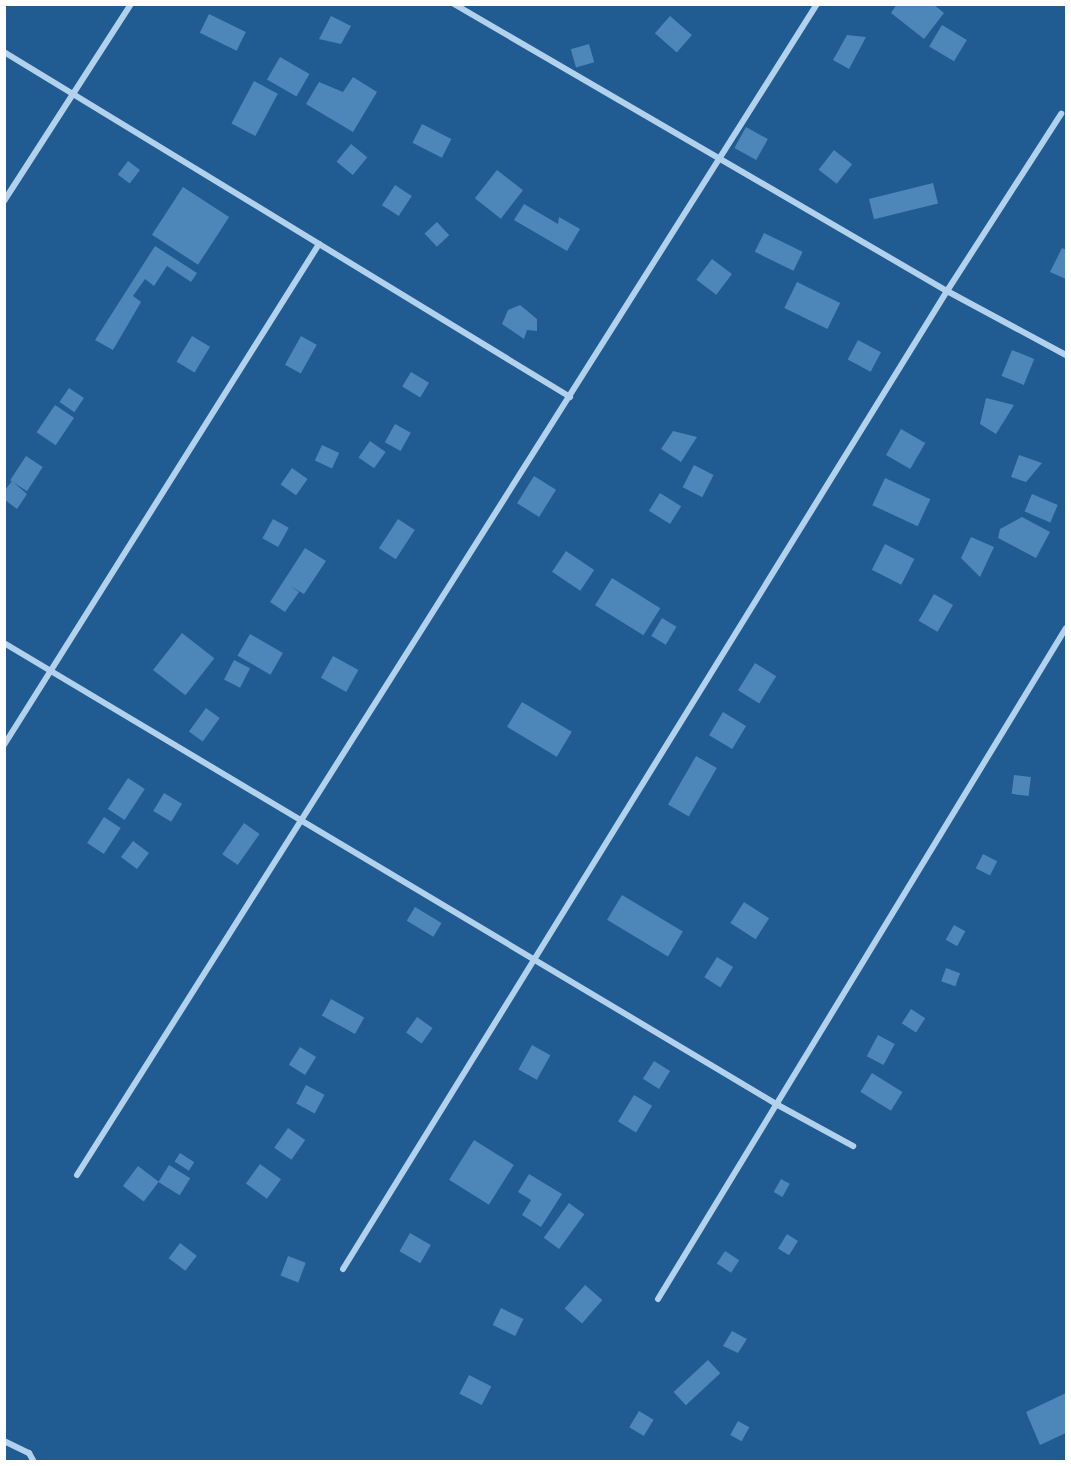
<!DOCTYPE html>
<style>
body{margin:0}
#map{position:relative;width:1071px;height:1466px;overflow:hidden;background:#205b91;font-family:"Fira Sans Condensed",sans-serif}
div>[style]{position:absolute}
[style*='--x']{left:calc(var(--x)*1px);top:calc(var(--y)*1px);width:calc(var(--w)*1px);rotate:calc(var(--a)*1deg)}
.building>*{inset:0;background:#4d87b9;transform-origin:0 0}
.street>*{height:6px;margin:-3px;padding:0 3px;transform-origin:3px;border-radius:3px;background:#b1d1ed}
span{translate:-50% -50%;white-space:nowrap;text-align:center;line-height:1.15;-webkit-text-stroke:4.5px #205b91;paint-order:stroke}
.frame{position:absolute;inset:0;border:6px solid #fff;pointer-events:none}
</style>
<div id="map">
<div class="building">
<div style="clip-path:polygon(897px 4px,933px 4px,944px 13px,924px 39px,891px 13px)"></div>
<div style="left:209px;top:14px;width:41px;height:21px;rotate:26deg"></div>
<div style="clip-path:polygon(331px 16px,351px 26px,341px 44px,319px 39px)"></div>
<div style="left:670px;top:16px;width:29px;height:23px;rotate:41deg"></div>
<div style="left:942px;top:25px;width:29px;height:25px;rotate:31deg"></div>
<div style="clip-path:polygon(847px 35px,866px 37px,849px 69px,833px 60px)"></div>
<div style="left:589px;top:44px;width:19px;height:19px;rotate:74deg"></div>
<div style="left:280px;top:57px;width:34px;height:26px;rotate:30deg"></div>
<div style="clip-path:polygon(353px 77px,377px 92px,353px 132px,306px 104px,319px 82px,343px 92px)"></div>
<div style="left:254px;top:81px;width:27px;height:48px;rotate:28deg"></div>
<div style="left:422px;top:124px;width:33px;height:21px;rotate:27deg"></div>
<div style="left:746px;top:127px;width:25px;height:24px;rotate:29deg"></div>
<div style="left:351px;top:144px;width:21px;height:23px;rotate:39deg"></div>
<div style="left:834px;top:150px;width:23px;height:25px;rotate:38deg"></div>
<div style="left:128px;top:161px;width:15px;height:17px;rotate:37deg"></div>
<div style="left:497px;top:170px;width:33px;height:36px;rotate:38deg"></div>
<div style="left:933px;top:183px;width:21px;height:66px;rotate:76deg"></div>
<div style="left:395px;top:185px;width:20px;height:24px;rotate:33deg"></div>
<div style="left:183px;top:187px;width:55px;height:57px;rotate:33deg"></div>
<div style="clip-path:polygon(524px 204px,558px 224px,559px 217px,580px 229px,567px 251px,514px 220px)"></div>
<div style="left:437px;top:222px;width:18px;height:17px;rotate:47deg"></div>
<div style="left:764px;top:233px;width:43px;height:21px;rotate:26deg"></div>
<div style="clip-path:polygon(155px 246px,197px 273px,191px 282px,167px 266px,154px 286px,145px 279px,133px 296px,141px 302px,113px 350px,95px 340px)"></div>
<div style="clip-path:polygon(1062px 248px,1066px 250px,1066px 279px,1050px 272px)"></div>
<div style="left:712px;top:259px;width:25px;height:26px;rotate:37deg"></div>
<div style="left:797px;top:282px;width:48px;height:29px;rotate:26deg"></div>
<div style="clip-path:polygon(520px 305px,537px 319px,537px 331px,527px 330px,524px 339px,502px 324px,508px 310px)"></div>
<div style="left:192px;top:336px;width:21px;height:30px;rotate:31deg"></div>
<div style="left:301px;top:336px;width:18px;height:33px;rotate:29deg"></div>
<div style="left:858px;top:340px;width:26px;height:22px;rotate:28deg"></div>
<div style="left:1012px;top:350px;width:24px;height:28px;rotate:22deg"></div>
<div style="left:411px;top:372px;width:21px;height:17px;rotate:31deg"></div>
<div style="left:69px;top:388px;width:18px;height:17px;rotate:34deg"></div>
<div style="clip-path:polygon(986px 398px,1014px 405px,996px 434px,980px 424px)"></div>
<div style="left:55px;top:405px;width:23px;height:33px;rotate:34deg"></div>
<div style="left:395px;top:424px;width:18px;height:21px;rotate:29deg"></div>
<div style="left:901px;top:429px;width:28px;height:30px;rotate:30deg"></div>
<div style="clip-path:polygon(673px 431px,697px 437px,681px 462px,661px 449px)"></div>
<div style="left:370px;top:441px;width:19px;height:20px;rotate:35deg"></div>
<div style="left:322px;top:445px;width:19px;height:17px;rotate:25deg"></div>
<div style="clip-path:polygon(1019px 455px,1042px 463px,1026px 482px,1011px 477px)"></div>
<div style="left:26px;top:456px;width:20px;height:29px;rotate:33deg"></div>
<div style="left:694px;top:465px;width:22px;height:25px;rotate:27deg"></div>
<div style="left:292px;top:468px;width:19px;height:20px;rotate:35deg"></div>
<div style="left:534px;top:476px;width:26px;height:32px;rotate:32deg"></div>
<div style="left:885px;top:478px;width:50px;height:30px;rotate:25deg"></div>
<div style="clip-path:polygon(12px 481px,27px 494px,17px 509px,5px 500px,5px 490px)"></div>
<div style="left:660px;top:493px;width:25px;height:21px;rotate:32deg"></div>
<div style="left:1032px;top:494px;width:28px;height:19px;rotate:23deg"></div>
<div style="clip-path:polygon(1022px 517px,1050px 532px,1036px 558px,998px 538px,1000px 529px)"></div>
<div style="left:273px;top:519px;width:18px;height:22px;rotate:29deg"></div>
<div style="left:398px;top:519px;width:20px;height:35px;rotate:33deg"></div>
<div style="clip-path:polygon(971px 537px,994px 547px,980px 577px,961px 558px)"></div>
<div style="left:885px;top:544px;width:33px;height:29px;rotate:27deg"></div>
<div style="clip-path:polygon(305px 548px,326px 561px,304px 594px,290px 586px,299px 592px,285px 612px,270px 602px)"></div>
<div style="left:566px;top:551px;width:34px;height:25px;rotate:34deg"></div>
<div style="left:612px;top:578px;width:57px;height:32px;rotate:32deg"></div>
<div style="left:934px;top:594px;width:22px;height:31px;rotate:30deg"></div>
<div style="left:662px;top:618px;width:17px;height:21px;rotate:31deg"></div>
<div style="left:182px;top:633px;width:41px;height:47px;rotate:38deg"></div>
<div style="left:250px;top:634px;width:38px;height:25px;rotate:30deg"></div>
<div style="left:333px;top:656px;width:29px;height:25px;rotate:29deg"></div>
<div style="left:234px;top:660px;width:18px;height:22px;rotate:27deg"></div>
<div style="left:755px;top:663px;width:25px;height:32px;rotate:32deg"></div>
<div style="left:522px;top:702px;width:58px;height:29px;rotate:31deg"></div>
<div style="left:206px;top:708px;width:17px;height:29px;rotate:36deg"></div>
<div style="left:723px;top:712px;width:27px;height:27px;rotate:31deg"></div>
<div style="left:696px;top:756px;width:24px;height:56px;rotate:30deg"></div>
<div style="left:1014px;top:775px;width:17px;height:19px;rotate:7deg"></div>
<div style="left:128px;top:778px;width:20px;height:37px;rotate:33deg"></div>
<div style="left:164px;top:793px;width:21px;height:21px;rotate:31deg"></div>
<div style="left:104px;top:817px;width:20px;height:31px;rotate:33deg"></div>
<div style="left:244px;top:823px;width:19px;height:38px;rotate:35deg"></div>
<div style="left:133px;top:841px;width:20px;height:20px;rotate:37deg"></div>
<div style="left:983px;top:854px;width:16px;height:16px;rotate:27deg"></div>
<div style="left:622px;top:895px;width:71px;height:29px;rotate:31deg"></div>
<div style="left:744px;top:902px;width:30px;height:25px;rotate:33deg"></div>
<div style="left:415px;top:907px;width:31px;height:16px;rotate:31deg"></div>
<div style="left:954px;top:925px;width:13px;height:17px;rotate:29deg"></div>
<div style="left:717px;top:957px;width:19px;height:24px;rotate:32deg"></div>
<div style="left:946px;top:968px;width:15px;height:14px;rotate:20deg"></div>
<div style="left:331px;top:999px;width:38px;height:19px;rotate:29deg"></div>
<div style="left:911px;top:1009px;width:17px;height:17px;rotate:33deg"></div>
<div style="left:417px;top:1017px;width:19px;height:19px;rotate:35deg"></div>
<div style="left:878px;top:1035px;width:19px;height:24px;rotate:28deg"></div>
<div style="left:532px;top:1045px;width:21px;height:28px;rotate:29deg"></div>
<div style="left:300px;top:1047px;width:19px;height:21px;rotate:32deg"></div>
<div style="left:654px;top:1061px;width:19px;height:21px;rotate:32deg"></div>
<div style="left:872px;top:1073px;width:36px;height:22px;rotate:32deg"></div>
<div style="left:306px;top:1085px;width:21px;height:21px;rotate:28deg"></div>
<div style="left:634px;top:1095px;width:21px;height:31px;rotate:31deg"></div>
<div style="left:288px;top:1128px;width:21px;height:24px;rotate:35deg"></div>
<div style="left:474px;top:1140px;width:47px;height:47px;rotate:32deg"></div>
<div style="left:180px;top:1153px;width:17px;height:10px;rotate:33deg"></div>
<div style="left:260px;top:1164px;width:26px;height:24px;rotate:36deg"></div>
<div style="left:169px;top:1165px;width:25px;height:20px;rotate:32deg"></div>
<div style="left:138px;top:1166px;width:26px;height:25px;rotate:37deg"></div>
<div style="clip-path:polygon(529px 1174px,562px 1194px,541px 1227px,522px 1215px,531px 1200px,518px 1192px)"></div>
<div style="left:781px;top:1179px;width:10px;height:15px;rotate:29deg"></div>
<div style="left:569px;top:1203px;width:19px;height:43px;rotate:36deg"></div>
<div style="left:410px;top:1233px;width:24px;height:21px;rotate:30deg"></div>
<div style="left:787px;top:1234px;width:13px;height:17px;rotate:32deg"></div>
<div style="left:180px;top:1243px;width:21px;height:19px;rotate:37deg"></div>
<div style="left:725px;top:1251px;width:17px;height:15px;rotate:33deg"></div>
<div style="left:288px;top:1256px;width:19px;height:21px;rotate:21deg"></div>
<div style="left:585px;top:1285px;width:23px;height:31px;rotate:41deg"></div>
<div style="left:501px;top:1308px;width:25px;height:19px;rotate:26deg"></div>
<div style="clip-path:polygon(732px 1331px,747px 1339px,738px 1353px,723px 1346px)"></div>
<div style="left:708px;top:1360px;width:18px;height:47px;rotate:47deg"></div>
<div style="left:469px;top:1375px;width:25px;height:21px;rotate:27deg"></div>
<div style="clip-path:polygon(1066px 1393px,1066px 1433px,1040px 1445px,1026px 1412px)"></div>
<div style="left:639px;top:1411px;width:17px;height:19px;rotate:31deg"></div>
<div style="left:738px;top:1421px;width:13px;height:16px;rotate:29deg"></div>
</div>
<div class="street">
<div style="--x:454;--y:4;--w:570;--a:30.21"></div>
<div style="--x:947;--y:291;--w:135;--a:28.3"></div>
<div style="--x:4;--y:52;--w:663;--a:31.36"></div>
<div style="--x:4;--y:201;--w:234;--a:-57.2"></div>
<div style="--x:4;--y:643;--w:899;--a:30.84"></div>
<div style="--x:776;--y:1104;--w:88;--a:28.6"></div>
<div style="--x:4;--y:745;--w:592;--a:-57.84"></div>
<div style="--x:77;--y:1175;--w:1385;--a:-57.71"></div>
<div style="--x:343;--y:1269;--w:1149;--a:-58.3"></div>
<div style="--x:947;--y:291;--w:211;--a:-57.2"></div>
<div style="--x:658;--y:1299;--w:785;--a:-58.7"></div>
<div style="--x:4;--y:1441;--w:28;--a:26"></div>
<div style="--x:29;--y:1453;--w:10;--a:61"></div>
</div>
<div class="frame"></div>
</div>
